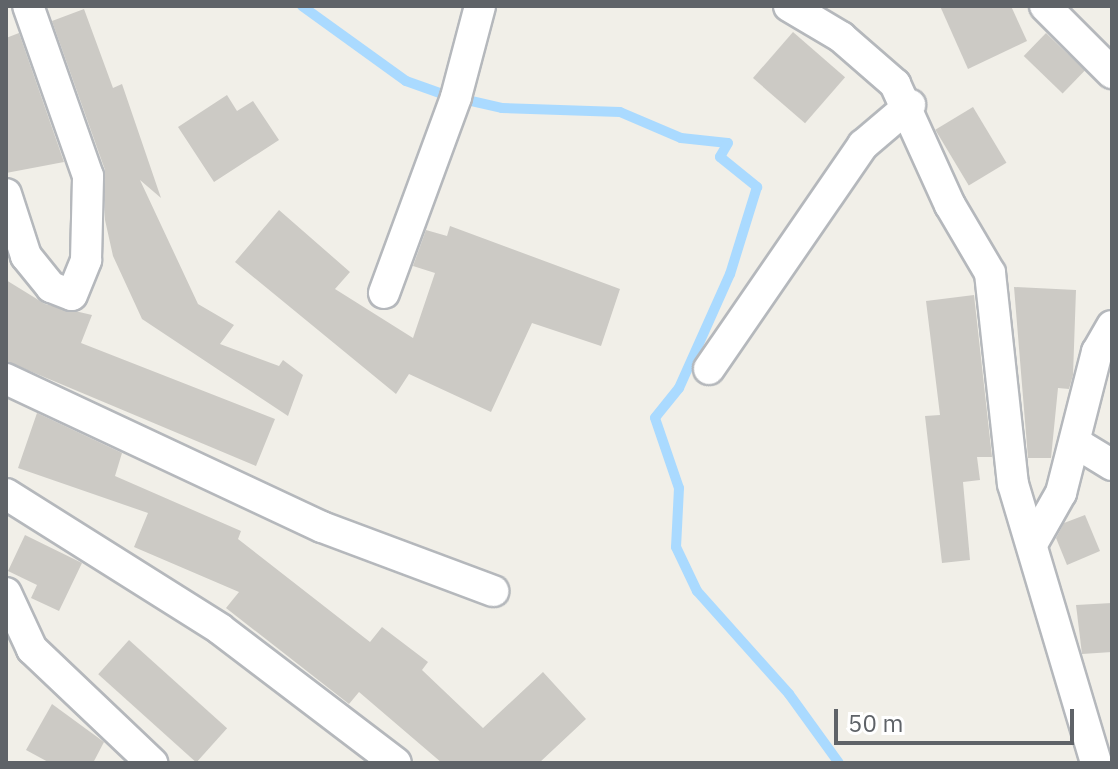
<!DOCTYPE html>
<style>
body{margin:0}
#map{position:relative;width:1118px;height:769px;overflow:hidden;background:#f1efe8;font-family:"IBM Plex Sans",sans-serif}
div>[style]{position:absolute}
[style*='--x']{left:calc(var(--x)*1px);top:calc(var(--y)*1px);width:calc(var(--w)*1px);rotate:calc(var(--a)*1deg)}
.stream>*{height:10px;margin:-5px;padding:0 5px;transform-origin:5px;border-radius:5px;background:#aadaff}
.building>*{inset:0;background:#cccac5;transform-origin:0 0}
.roads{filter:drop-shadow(2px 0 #b5b8bc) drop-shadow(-2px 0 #b5b8bc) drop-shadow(0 2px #b5b8bc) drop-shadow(0 -2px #b5b8bc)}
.minor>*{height:30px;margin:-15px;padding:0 15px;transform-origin:15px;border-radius:15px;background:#fff}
span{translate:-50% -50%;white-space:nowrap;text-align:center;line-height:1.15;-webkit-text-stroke:8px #fff;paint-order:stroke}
.frame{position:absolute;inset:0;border:8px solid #5f6368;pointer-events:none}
.scale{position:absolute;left:834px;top:709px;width:240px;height:36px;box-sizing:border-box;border:4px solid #5f6368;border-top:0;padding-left:10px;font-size:24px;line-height:28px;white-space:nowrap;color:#5f6368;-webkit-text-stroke:6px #fff;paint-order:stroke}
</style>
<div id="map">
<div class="stream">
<div style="--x:302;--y:6;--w:128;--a:35.8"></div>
<div style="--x:406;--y:81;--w:41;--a:19.7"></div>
<div style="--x:445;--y:95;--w:58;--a:12.8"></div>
<div style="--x:502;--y:108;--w:118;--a:1.9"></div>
<div style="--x:620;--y:112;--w:66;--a:23.1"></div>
<div style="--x:681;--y:138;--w:47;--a:6.1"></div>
<div style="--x:728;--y:143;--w:16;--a:120"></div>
<div style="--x:720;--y:157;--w:48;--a:39"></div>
<div style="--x:757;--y:187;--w:91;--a:107.2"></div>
<div style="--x:730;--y:274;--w:125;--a:114.1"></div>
<div style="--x:679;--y:388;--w:38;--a:129"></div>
<div style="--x:655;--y:418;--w:74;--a:71.1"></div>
<div style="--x:679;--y:488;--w:59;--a:92.9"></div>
<div style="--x:676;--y:547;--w:49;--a:64.5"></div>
<div style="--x:697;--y:591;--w:138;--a:48.2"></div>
<div style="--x:789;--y:694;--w:85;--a:54.1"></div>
</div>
<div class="building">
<div style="clip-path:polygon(940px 6px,1011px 6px,1027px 41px,968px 69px)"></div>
<div style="clip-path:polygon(84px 9px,113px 88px,122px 84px,161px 198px,140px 180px,198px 304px,234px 325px,220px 344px,279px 366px,283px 360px,303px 375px,288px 416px,142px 319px,113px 256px,105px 220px,105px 170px,52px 21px)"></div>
<div style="left:793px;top:32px;width:69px;height:61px;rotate:41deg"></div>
<div style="clip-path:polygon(19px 33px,64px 162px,6px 173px,6px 38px)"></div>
<div style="left:1046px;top:33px;width:54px;height:32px;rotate:44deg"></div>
<div style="clip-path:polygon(227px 95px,237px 111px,253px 101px,279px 140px,214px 182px,178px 127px)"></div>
<div style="left:973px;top:107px;width:65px;height:44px;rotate:59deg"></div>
<div style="clip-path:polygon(279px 210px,350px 272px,335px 289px,413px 338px,435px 273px,413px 266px,426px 230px,447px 236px,450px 226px,620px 289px,601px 346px,532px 323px,491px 412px,409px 374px,396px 394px,235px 262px)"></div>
<div style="clip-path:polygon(6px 280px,45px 304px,92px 315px,81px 343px,275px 419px,256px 466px,6px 361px)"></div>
<div style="clip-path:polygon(1014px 287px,1076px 290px,1073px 375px,1069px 389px,1058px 388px,1051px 458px,1028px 458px)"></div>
<div style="clip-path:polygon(974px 295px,992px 457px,977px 457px,980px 480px,963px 482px,970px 560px,942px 563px,925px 416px,940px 415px,926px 301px)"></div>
<div style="clip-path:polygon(37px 413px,122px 453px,115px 476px,241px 531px,238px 539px,370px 642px,382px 627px,428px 662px,422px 670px,483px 728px,543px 672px,586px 719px,539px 763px,442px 763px,359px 692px,349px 704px,226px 608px,239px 592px,134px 547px,148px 513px,18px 468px)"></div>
<div style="clip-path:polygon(1085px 515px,1100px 551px,1067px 565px,1056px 538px,1064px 523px)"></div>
<div style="clip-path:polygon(25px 535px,82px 563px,59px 611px,31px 598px,37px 585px,8px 571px)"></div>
<div style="clip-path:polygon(1112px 603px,1112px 652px,1082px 654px,1076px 605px)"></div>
<div style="left:129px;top:640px;width:132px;height:46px;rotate:42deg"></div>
<div style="clip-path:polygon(52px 704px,104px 742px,93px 763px,50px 763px,26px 750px)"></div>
</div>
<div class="roads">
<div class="minor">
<div style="--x:789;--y:6;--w:61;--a:30.8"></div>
<div style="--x:841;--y:37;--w:72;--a:41"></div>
<div style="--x:895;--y:84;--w:133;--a:65.6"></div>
<div style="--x:950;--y:205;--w:79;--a:59.5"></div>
<div style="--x:990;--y:273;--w:212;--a:83.8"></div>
<div style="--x:1013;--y:484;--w:291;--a:73.4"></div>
<div style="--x:1045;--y:6;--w:95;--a:45"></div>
<div style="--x:6;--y:194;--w:65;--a:72.1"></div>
<div style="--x:26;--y:256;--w:40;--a:51"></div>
<div style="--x:51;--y:287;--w:22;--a:21"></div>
<div style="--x:72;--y:295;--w:38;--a:-68"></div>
<div style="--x:86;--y:260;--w:84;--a:-88.6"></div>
<div style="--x:88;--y:176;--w:180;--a:-109.4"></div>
<div style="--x:384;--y:293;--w:209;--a:-69.8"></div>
<div style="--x:456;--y:97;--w:94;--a:-75.2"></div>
<div style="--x:709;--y:369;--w:272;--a:-55.5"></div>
<div style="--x:863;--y:145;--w:62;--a:-40.4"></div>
<div style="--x:6;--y:379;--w:349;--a:25.1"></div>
<div style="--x:322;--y:527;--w:183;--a:20.5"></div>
<div style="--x:1076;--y:443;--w:42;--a:31.4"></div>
<div style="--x:6;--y:494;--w:253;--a:32.2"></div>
<div style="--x:220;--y:629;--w:221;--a:37.3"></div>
<div style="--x:1032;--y:544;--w:59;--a:-60.4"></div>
<div style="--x:1061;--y:493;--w:146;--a:-75.7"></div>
<div style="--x:1097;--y:352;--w:30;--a:-60"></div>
<div style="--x:6;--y:593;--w:62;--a:65.1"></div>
<div style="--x:32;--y:649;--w:166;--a:43.5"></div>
</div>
</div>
<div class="frame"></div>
<div class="scale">50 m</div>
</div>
